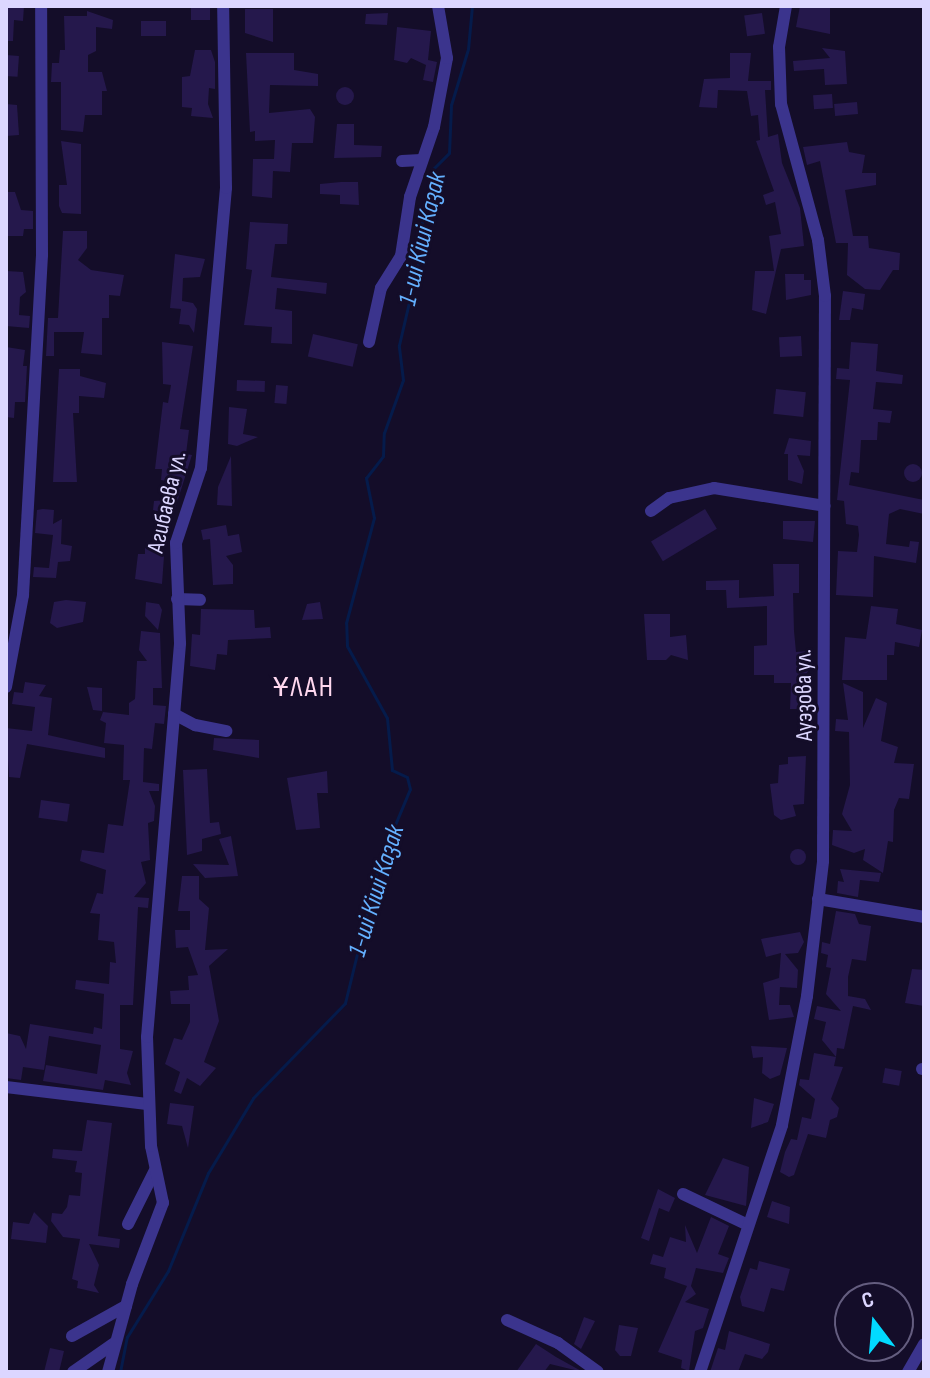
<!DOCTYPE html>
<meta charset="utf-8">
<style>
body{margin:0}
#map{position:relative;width:930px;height:1378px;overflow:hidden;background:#140d29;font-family:"Sofia Sans Condensed",sans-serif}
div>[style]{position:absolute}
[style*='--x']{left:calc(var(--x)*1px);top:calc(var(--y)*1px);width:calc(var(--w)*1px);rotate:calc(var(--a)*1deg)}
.stream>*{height:3px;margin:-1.5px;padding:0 1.5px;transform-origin:1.5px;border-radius:1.5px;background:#051b4b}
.building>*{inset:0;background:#25184c;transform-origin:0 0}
.round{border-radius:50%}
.street>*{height:12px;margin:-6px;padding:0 6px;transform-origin:6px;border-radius:6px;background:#3b348d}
span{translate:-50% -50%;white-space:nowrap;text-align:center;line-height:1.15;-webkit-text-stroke:6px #140d29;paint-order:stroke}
.street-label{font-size:24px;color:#dcd6ff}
.water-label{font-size:26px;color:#64b0ff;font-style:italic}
.quarter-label{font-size:28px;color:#ffd8ef;letter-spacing:2px}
.frame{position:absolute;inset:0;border:8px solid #dcd6ff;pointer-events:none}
.north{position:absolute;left:834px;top:1282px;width:80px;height:80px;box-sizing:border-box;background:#140d29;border:2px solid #645d7f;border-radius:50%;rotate:344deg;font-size:22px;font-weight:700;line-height:32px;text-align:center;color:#dcd6ff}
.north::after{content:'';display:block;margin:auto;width:28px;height:36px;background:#02daff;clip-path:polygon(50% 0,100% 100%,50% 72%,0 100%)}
</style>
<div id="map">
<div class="stream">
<div style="--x:120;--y:1372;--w:36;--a:-79"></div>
<div style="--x:127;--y:1337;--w:78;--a:-58.2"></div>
<div style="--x:168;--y:1271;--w:106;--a:-67.8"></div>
<div style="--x:208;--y:1173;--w:87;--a:-59"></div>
<div style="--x:253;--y:1098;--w:132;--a:-45.9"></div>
<div style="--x:345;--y:1003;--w:144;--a:-76.3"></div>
<div style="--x:379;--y:863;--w:80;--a:-67.3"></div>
<div style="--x:410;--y:789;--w:12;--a:-104"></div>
<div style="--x:407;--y:777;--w:17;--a:-155"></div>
<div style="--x:392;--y:770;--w:52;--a:-95.5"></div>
<div style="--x:387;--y:718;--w:82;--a:-119.1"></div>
<div style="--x:347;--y:646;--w:23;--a:-92"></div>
<div style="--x:346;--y:623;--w:109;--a:-75.1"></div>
<div style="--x:374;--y:518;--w:41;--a:-101.3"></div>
<div style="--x:366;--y:478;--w:28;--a:-52"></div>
<div style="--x:383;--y:456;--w:23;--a:-88"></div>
<div style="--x:384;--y:433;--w:56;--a:-70.3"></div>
<div style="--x:403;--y:380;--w:35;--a:-97"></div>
<div style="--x:399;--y:345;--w:102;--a:-76.9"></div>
<div style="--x:422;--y:246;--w:26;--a:-90"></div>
<div style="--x:422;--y:220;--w:23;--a:-65"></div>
<div style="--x:432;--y:199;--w:31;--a:-86"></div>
<div style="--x:434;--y:168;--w:21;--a:-45"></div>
<div style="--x:449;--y:153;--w:48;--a:-87.6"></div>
<div style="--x:451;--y:105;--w:59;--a:-73.1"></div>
<div style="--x:468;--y:49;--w:43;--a:-84.7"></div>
</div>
<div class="building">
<div style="clip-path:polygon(6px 6px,24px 6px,23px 21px,14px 20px,13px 41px,6px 41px)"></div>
<div style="left:191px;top:6px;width:19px;height:14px"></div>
<div style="clip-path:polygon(800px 6px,830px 8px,830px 34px,796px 27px)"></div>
<div style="clip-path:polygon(245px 9px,273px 9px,273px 42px,245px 33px)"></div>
<div style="clip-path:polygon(87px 11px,113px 20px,112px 29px,96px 27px,96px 51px,88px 55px,88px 72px,102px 72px,107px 91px,102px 91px,102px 115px,85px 115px,83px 132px,61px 130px,61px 82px,51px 82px,52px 63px,59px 63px,60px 50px,65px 50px,64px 16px,87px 16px)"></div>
<div style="clip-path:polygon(388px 13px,387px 25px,365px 24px,366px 14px)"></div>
<div style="left:762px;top:13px;width:21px;height:18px;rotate:82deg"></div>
<div style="left:166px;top:21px;width:15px;height:25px;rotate:90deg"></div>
<div style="clip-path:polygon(397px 27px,431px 31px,428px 60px,437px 62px,433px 82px,423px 80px,426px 65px,411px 58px,407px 63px,394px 60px)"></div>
<div style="clip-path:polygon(822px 48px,845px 51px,847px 84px,825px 85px,824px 69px,794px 71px,793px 61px,830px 58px)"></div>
<div style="clip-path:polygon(195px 50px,211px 50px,215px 62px,215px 89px,209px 88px,208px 104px,213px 118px,191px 116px,192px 108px,182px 107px,182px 77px,190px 76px)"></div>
<div style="clip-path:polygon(246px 53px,294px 53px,294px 70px,318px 74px,318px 86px,270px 85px,269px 113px,310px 109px,315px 117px,313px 143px,292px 143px,290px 172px,273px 171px,272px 198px,252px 196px,253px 159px,274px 159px,275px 140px,255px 141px,255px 131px,250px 132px)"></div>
<div style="clip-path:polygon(730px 53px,751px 53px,748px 81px,771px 81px,771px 90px,765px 90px,768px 137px,778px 134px,782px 163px,800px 208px,804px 246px,781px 249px,766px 314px,752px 310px,755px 271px,774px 271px,769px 236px,781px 234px,775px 202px,766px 205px,763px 195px,774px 191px,756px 141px,760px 140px,758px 115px,751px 116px,747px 91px,718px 90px,717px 108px,699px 107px,704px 79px,730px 78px)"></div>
<div style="left:6px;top:55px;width:13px;height:21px;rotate:4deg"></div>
<div class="round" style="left:336px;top:87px;width:18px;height:18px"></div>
<div style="left:832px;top:94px;width:14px;height:19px;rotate:86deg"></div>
<div style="left:857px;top:102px;width:12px;height:23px;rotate:85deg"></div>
<div style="clip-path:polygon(6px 104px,17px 105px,19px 135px,6px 136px)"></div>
<div style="clip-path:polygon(337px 124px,354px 124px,354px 145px,382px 146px,381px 157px,334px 158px)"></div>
<div style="clip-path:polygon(61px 141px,81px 144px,81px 214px,62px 213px,59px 206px,59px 185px,67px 185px)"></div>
<div style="clip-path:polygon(847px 142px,849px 152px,865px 155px,862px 173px,876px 173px,876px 185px,845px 190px,853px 236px,868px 236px,869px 248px,900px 253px,899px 270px,893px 270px,880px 290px,865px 289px,847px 275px,848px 243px,836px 243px,820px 161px,807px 165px,803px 147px)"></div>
<div style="clip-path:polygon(341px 182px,358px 182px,359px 205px,340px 204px,340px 195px,320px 194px,320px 184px)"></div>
<div style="clip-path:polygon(6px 192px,15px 192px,21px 210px,33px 211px,33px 229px,24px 229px,23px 236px,6px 236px)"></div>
<div style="clip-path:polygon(250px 222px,288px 224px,287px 244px,275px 244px,271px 277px,327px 283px,326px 294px,277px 288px,275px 309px,292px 311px,292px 344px,271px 343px,272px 327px,244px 325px,252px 270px,246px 269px)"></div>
<div style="clip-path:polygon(63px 231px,87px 231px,87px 248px,78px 260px,91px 270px,124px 275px,120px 296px,109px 295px,109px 318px,102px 318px,102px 355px,81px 353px,84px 332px,54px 332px,54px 356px,46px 356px,48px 318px,58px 318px)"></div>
<div style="clip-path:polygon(175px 254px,205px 259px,200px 277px,183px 278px,182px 301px,193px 303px,197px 309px,194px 333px,189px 325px,179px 324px,181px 309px,170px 308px)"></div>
<div style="clip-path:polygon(6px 271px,23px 272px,26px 292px,20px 297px,19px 315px,30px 316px,29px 328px,6px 326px)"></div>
<div style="clip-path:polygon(785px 274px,804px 274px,804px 280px,811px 280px,811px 295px,786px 300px)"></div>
<div style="clip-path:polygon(843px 291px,865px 294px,863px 310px,852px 308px,850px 320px,839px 320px)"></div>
<div style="left:313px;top:334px;width:46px;height:23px;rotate:13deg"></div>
<div style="left:801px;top:336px;width:20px;height:22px;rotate:87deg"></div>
<div style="clip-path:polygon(162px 342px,193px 346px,180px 429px,189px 430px,186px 454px,192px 455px,173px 515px,153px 510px,154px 501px,168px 500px,171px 482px,161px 480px,162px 469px,155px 469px,163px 402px,168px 403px,171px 385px,163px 384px)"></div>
<div style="clip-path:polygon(851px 342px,878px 344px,876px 371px,903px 375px,902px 384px,876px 382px,873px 409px,892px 411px,890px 423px,878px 422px,877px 440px,861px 440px,859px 473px,851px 472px,849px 485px,924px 500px,924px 514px,900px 509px,889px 514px,886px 544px,909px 547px,910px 541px,919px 542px,916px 563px,874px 556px,873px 597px,836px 595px,838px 551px,857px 552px,859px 535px,858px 526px,846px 524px,844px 501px,837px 500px,850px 380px,836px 379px,837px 368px,849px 369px)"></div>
<div style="clip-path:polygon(6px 347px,25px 350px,23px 366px,27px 366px,25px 402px,15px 402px,14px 418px,6px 417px)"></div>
<div style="clip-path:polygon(59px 369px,80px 369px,80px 376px,106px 383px,104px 398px,79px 396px,79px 413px,73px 413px,77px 482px,53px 482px)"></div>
<div style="left:237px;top:380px;width:28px;height:11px;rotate:2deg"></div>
<div style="left:276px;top:385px;width:12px;height:18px;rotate:5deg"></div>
<div style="left:776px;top:389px;width:30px;height:25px;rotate:6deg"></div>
<div style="clip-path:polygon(229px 407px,247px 409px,243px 434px,258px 437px,237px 446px,228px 444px)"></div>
<div style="clip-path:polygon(789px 438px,811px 441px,810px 456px,797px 455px,804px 471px,802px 484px,788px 480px,788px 454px,784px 454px)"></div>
<div style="clip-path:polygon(231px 456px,232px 506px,217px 505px,218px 487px)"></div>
<div class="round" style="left:904px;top:464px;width:18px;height:18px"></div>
<div style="clip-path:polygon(43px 509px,54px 510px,53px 524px,62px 519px,61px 544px,72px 546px,70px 561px,58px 562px,56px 578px,33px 577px,34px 567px,49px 568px,53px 535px,35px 533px,37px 510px)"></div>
<div style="left:705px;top:509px;width:23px;height:63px;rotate:59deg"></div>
<div style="clip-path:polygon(783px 521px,815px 521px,813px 542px,783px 539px)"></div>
<div style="clip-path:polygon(226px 525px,228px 536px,239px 534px,242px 552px,226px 556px,233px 565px,233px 584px,213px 585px,210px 539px,203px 540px,201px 530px)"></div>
<div style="clip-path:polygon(145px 547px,159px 549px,164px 556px,162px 584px,135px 579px,138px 554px,145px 554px)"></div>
<div style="clip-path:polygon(773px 564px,799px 564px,799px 593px,793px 593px,794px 631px,796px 652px,809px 651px,813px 665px,799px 683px,811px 686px,810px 709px,790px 709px,791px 683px,774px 683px,774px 675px,754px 675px,754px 646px,767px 645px,767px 606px,727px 608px,726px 590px,706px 590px,706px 581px,739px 580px,739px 598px,774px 596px)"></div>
<div style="clip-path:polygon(66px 600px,86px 602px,83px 622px,57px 628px,50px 623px,54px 602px)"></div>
<div style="clip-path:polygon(146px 602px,159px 604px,162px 610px,158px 630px,145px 616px)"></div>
<div style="clip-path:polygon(320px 602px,323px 619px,302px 620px,307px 604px)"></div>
<div style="clip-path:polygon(871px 606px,898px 609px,896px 624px,922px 630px,919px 647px,895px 642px,894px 655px,887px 655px,887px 680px,842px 680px,845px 637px,866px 639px)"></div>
<div style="clip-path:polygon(201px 609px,254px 610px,255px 628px,270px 627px,271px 638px,228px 640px,227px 655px,217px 654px,215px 670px,190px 666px,192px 634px,200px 635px)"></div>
<div style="clip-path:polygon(644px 614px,670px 614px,670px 637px,686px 635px,688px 660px,671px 655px,666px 660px,647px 660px)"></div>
<div style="clip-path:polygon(141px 631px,160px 633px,162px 688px,153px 688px,153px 705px,166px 706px,164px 724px,155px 723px,152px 749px,144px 748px,143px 782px,159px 784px,159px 791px,149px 791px,155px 806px,154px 821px,148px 823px,150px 860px,141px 862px,146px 883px,134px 897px,149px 898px,148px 908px,138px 907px,133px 1005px,120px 1005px,120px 1049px,133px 1051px,127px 1073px,131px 1085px,105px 1080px,103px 1090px,43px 1081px,46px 1065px,97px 1074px,101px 1045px,49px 1036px,44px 1070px,23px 1067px,21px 1080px,6px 1078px,6px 1033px,20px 1036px,26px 1049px,30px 1024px,93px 1034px,94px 1027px,102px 1029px,104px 994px,75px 989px,76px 980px,109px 984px,110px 962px,116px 963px,114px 942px,98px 940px,100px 914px,90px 913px,97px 893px,103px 894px,106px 870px,80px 861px,82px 850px,104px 853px,108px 824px,123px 826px,130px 780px,123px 780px,124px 745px,104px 743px,106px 723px,100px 720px,103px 712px,129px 715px,129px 703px,135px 699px,137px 661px,147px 661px,139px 650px)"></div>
<div style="clip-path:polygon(25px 682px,46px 685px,39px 696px,52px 698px,48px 735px,105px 748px,105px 758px,27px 744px,20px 778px,9px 777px,6px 728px,32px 731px,35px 707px,12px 704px,14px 692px,23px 693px)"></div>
<div style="clip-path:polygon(843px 683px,863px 692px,863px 728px,876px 698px,887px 703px,881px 741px,898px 747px,894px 763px,914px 764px,909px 799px,899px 798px,894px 810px,893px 842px,888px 841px,883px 873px,863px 860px,865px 849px,854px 853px,832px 845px,833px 830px,852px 831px,842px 814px,850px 785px,849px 732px,835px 731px,836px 719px,848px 720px)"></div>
<div style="clip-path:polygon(87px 687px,102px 688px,102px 711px,93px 710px)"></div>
<div style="clip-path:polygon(214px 738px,259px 740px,259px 758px,213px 750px)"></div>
<div style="clip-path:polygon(806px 756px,804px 804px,793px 805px,796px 816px,781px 820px,774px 815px,770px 784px,778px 783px,779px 765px,788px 764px,788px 757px)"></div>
<div style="clip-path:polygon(207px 769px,210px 823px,219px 822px,221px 834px,202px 839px,202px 851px,187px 855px,183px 770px)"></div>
<div style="clip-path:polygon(327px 771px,328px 793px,317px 793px,320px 828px,296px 830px,287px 778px)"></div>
<div style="left:41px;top:800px;width:29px;height:18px;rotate:8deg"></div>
<div style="clip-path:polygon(231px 836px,238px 876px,205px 878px,193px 864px,229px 865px,219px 839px)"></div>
<div class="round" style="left:790px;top:849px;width:16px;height:16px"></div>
<div style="clip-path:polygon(840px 869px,881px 873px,879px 882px,860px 880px,858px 897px,837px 893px,838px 881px,844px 882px)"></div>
<div style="clip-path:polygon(182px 876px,199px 876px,199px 899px,209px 908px,205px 950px,228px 949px,209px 966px,219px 1021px,204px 1062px,216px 1068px,200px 1086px,187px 1078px,181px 1094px,174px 1091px,180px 1072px,165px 1064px,174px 1038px,182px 1040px,190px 1022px,190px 1004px,171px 1004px,170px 991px,189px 990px,188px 976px,198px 975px,188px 947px,176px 948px,175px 930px,190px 930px,190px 911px,178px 911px)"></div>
<div style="clip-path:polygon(836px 911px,855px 914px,859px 924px,871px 926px,866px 961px,852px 959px,848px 977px,848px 996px,865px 999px,871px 1010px,853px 1006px,844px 1049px,837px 1048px,836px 1057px,822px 1040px,826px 1022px,814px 1019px,817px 1006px,841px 1011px,826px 994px,831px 968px,826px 967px,828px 955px,821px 953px,822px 942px,830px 944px)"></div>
<div style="clip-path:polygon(800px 932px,804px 942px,798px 953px,785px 954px,798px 970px,797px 988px,780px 987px,779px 1005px,790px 1005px,794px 1017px,769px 1020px,763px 983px,779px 978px,781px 953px,766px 957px,761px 939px)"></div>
<div style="clip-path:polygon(912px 969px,924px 970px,924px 1006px,905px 1003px)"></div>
<div style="clip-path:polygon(751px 1046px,787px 1048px,780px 1075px,770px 1079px,762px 1073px,763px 1057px,753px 1058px)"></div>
<div style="clip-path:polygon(814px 1053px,836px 1057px,834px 1066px,843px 1067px,831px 1099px,839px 1108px,837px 1117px,830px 1120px,826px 1138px,808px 1134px,794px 1175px,789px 1177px,780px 1172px,785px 1152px,791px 1139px,797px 1140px,802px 1117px,811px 1119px,815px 1099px,799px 1085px,800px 1079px,809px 1080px)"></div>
<div style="left:885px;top:1068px;width:17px;height:15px;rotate:10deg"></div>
<div style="clip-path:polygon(754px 1098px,774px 1104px,768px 1122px,751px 1128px)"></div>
<div style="clip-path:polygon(170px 1103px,194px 1106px,188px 1148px,182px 1126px,167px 1124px)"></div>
<div style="clip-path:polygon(87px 1120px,112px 1123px,98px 1236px,120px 1239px,119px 1248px,89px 1244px,99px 1265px,94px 1285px,99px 1293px,77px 1288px,78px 1281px,72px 1279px,80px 1239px,63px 1237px,51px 1221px,52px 1213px,62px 1214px,67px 1207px,69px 1195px,80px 1196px,82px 1173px,75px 1172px,77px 1161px,52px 1158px,53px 1149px,82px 1151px)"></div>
<div style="clip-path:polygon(723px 1158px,749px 1167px,746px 1206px,705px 1195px)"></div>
<div style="clip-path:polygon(658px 1189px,675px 1198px,669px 1212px,659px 1208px,649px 1241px,641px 1238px)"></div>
<div style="clip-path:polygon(772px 1201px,790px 1207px,789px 1224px,767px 1217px)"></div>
<div style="clip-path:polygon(34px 1212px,48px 1226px,46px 1243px,11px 1239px,13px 1222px,29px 1224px)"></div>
<div style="clip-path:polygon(711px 1217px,729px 1226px,718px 1254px,729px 1258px,723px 1273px,696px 1268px,691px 1286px,696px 1294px,685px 1302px,709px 1309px,703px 1328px,695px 1331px,689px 1371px,681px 1368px,682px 1360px,658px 1352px,687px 1286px,664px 1278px,666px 1268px,650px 1264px,653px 1254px,663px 1257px,670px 1237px,686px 1242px,685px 1225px,697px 1253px)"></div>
<div style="clip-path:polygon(759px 1261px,790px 1269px,784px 1291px,771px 1288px,764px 1312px,742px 1306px,740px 1297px,750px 1268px,757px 1270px)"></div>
<div style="clip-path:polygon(584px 1317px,595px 1321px,581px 1349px,574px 1344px)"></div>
<div style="clip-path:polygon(619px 1325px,638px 1328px,631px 1356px,620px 1356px,615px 1350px)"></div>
<div style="clip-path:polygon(729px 1331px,770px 1344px,768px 1352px,762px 1359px,745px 1354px,738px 1372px,710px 1372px,718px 1348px,725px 1350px)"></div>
<div style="clip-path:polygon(536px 1344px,556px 1357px,583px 1372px,550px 1364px,544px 1372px,516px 1372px)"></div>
<div style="clip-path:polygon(50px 1348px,64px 1351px,59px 1372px,44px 1372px)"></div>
</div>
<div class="street">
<div style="--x:402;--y:161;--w:19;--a:-3"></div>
<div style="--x:369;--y:342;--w:55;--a:-77.5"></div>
<div style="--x:381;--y:288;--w:38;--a:-58"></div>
<div style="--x:401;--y:256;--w:60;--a:-81.3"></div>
<div style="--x:410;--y:197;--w:74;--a:-71.1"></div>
<div style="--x:434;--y:127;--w:70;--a:-79.3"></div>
<div style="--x:447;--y:58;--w:53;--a:-99.8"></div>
<div style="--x:651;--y:511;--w:22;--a:-36"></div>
<div style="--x:669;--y:498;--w:46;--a:-12.5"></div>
<div style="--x:714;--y:488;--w:112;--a:9.2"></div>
<div style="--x:177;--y:599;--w:23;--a:2"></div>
<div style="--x:6;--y:687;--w:94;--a:-79.5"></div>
<div style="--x:23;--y:595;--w:341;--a:-86.8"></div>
<div style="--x:42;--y:255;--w:249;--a:-90.2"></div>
<div style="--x:174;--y:714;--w:24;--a:28"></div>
<div style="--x:195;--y:725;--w:32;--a:11"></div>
<div style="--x:818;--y:899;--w:108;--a:9.6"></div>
<div style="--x:922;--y:1069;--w:2;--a:0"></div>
<div style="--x:6;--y:1087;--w:142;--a:6.9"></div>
<div style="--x:683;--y:1194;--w:70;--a:25.5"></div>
<div style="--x:128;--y:1224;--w:60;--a:-63.4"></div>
<div style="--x:507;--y:1320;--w:56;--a:24.3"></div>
<div style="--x:558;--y:1343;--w:49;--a:35.9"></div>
<div style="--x:72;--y:1336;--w:62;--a:-29.1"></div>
<div style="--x:73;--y:1372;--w:52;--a:-34.9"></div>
<div style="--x:108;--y:1372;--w:91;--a:-74.7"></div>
<div style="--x:132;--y:1284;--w:87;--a:-69.1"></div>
<div style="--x:163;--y:1203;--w:58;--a:-101.9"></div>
<div style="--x:151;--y:1146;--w:109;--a:-92.1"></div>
<div style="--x:147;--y:1037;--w:395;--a:-85.2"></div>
<div style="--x:180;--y:643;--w:100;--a:-92.3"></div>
<div style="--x:176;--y:543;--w:79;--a:-71.6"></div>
<div style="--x:201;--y:468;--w:281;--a:-84.9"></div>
<div style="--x:226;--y:188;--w:182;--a:-90.9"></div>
<div style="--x:700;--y:1372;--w:260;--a:-71.6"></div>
<div style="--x:782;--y:1125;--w:131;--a:-79"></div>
<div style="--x:807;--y:996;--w:136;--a:-83.2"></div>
<div style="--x:823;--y:861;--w:565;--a:-89.8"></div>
<div style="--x:825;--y:296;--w:56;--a:-97.1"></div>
<div style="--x:818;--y:240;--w:141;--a:-105.2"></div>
<div style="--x:781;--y:104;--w:57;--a:-92"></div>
<div style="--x:779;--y:47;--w:42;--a:-80.3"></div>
<div style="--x:908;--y:1372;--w:32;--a:-60"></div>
</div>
<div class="street-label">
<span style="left:167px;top:502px;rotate:-77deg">Агибаева ул.</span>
<span style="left:804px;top:695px;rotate:-91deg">Ауэзова ул.</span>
</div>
<div class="water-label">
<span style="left:423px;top:239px;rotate:-77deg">1-ші Кіші Казак</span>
<span style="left:377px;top:891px;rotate:-73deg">1-ші Кіші Казак</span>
</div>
<div class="quarter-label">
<span style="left:304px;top:688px">ҰЛАН</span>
</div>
<div class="frame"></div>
<div class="north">С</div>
</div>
